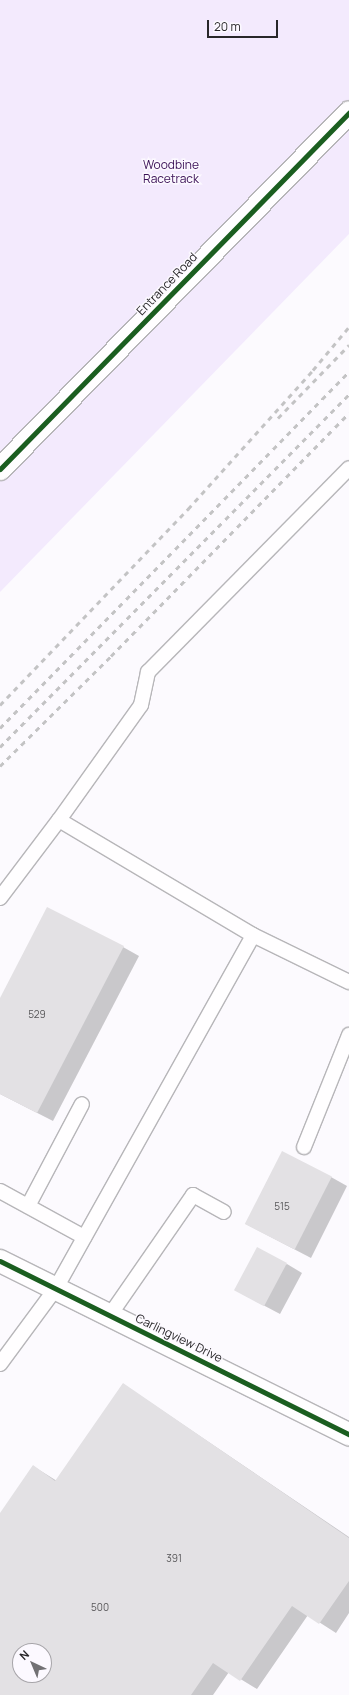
<!DOCTYPE html>
<style>
body{margin:0}
#map{position:relative;width:349px;height:1695px;overflow:hidden;background:#fcfafe;font-family:Manrope,sans-serif}
div>[style]{position:absolute}
[style*='--x']{left:calc(var(--x)*1px);top:calc(var(--y)*1px);width:calc(var(--w)*1px);rotate:calc(var(--a)*1deg)}
.green>*{inset:0;background:#f3eafd}
.shadow>*{inset:0;background:#0003}
.building>*{inset:0;background:#e3e1e4;transform-origin:0 0}
.roads{filter:drop-shadow(1px 0 #b7b6b9) drop-shadow(-1px 0 #b7b6b9) drop-shadow(0 1px #b7b6b9) drop-shadow(0 -1px #b7b6b9)}
.service>*{height:14px;margin:-7px;padding:0 7px;transform-origin:7px;border-radius:7px;background:#fffeff}
.minor>*{height:22px;margin:-11px;padding:0 11px;transform-origin:11px;border-radius:11px;background:#fffeff}
.tertiary>*{height:22px;margin:-11px;padding:0 11px;transform-origin:11px;border-radius:11px;background:#fffeff}
.rail>*{height:3px;margin-top:-1.5px;transform-origin:0;background:repeating-linear-gradient(90deg,#c3c3c4 0 5px,transparent 0 10px)}
.cycleway>*{height:5px;margin:-2.5px;padding:0 2.5px;transform-origin:2.5px;border-radius:2.5px;background:#1b5e20}
span{translate:-50% -50%;white-space:nowrap;text-align:center;line-height:1.15;-webkit-text-stroke:3px #fcf9ff;paint-order:stroke}
.number-label{font-size:10px;color:#575658}
.number-label span{-webkit-text-stroke-width:0}
.park-label{font-size:12px;color:#3b1157}
.street-label{font-size:12px;color:#282729}
.north{position:absolute;left:12px;top:1643px;width:40px;height:40px;box-sizing:border-box;background:#fcf9ff;border:1px solid #a7a5a9;border-radius:50%;rotate:316deg;font-size:11px;font-weight:700;line-height:16px;text-align:center;color:#282729}
.north::after{content:'';display:block;margin:auto;width:14px;height:18px;background:#727174;clip-path:polygon(50% 0,100% 100%,50% 72%,0 100%)}
.scale{position:absolute;left:207px;top:20px;width:71px;height:18px;box-sizing:border-box;border:2px solid #282729;border-top:0;padding-left:5px;font-size:12px;line-height:14px;white-space:nowrap;color:#282729;-webkit-text-stroke:3px #fcf9ff;paint-order:stroke}
</style>
<div id="map">
<div class="green">
<div style="clip-path:polygon(0 0,349px 0,349px 234px,0 592px)"></div>
</div>
<div class="shadow">
<div style="clip-path:polygon(123px 947px,139px 956px,53px 1121px,0 1094px,0 1000px)"></div>
<div style="clip-path:polygon(331px 1177px,347px 1186px,311px 1258px,246px 1224px)"></div>
<div style="clip-path:polygon(287px 1264px,302px 1273px,280px 1314px,235px 1290px)"></div>
<div style="clip-path:polygon(evenodd,123px 1384px,349px 1537px,349px 1613px,336px 1633px,308px 1615px,257px 1689px,229px 1672px,213px 1695px,0 1695px,0 1515px,33px 1466px,57px 1481px,123px 1384px,20px 1651px,44px 1651px,44px 1675px,20px 1675px,20px 1651px)"></div>
</div>
<div class="building">
<div style="clip-path:polygon(47px 907px,124px 946px,37px 1113px,0 1094px,0 998px)"></div>
<div style="left:282px;top:1151px;width:56px;height:82px;rotate:27deg"></div>
<div style="left:257px;top:1247px;width:34px;height:49px;rotate:28deg"></div>
<div style="clip-path:polygon(evenodd,123px 1383px,349px 1538px,349px 1581px,319px 1624px,292px 1606px,240px 1681px,213px 1663px,191px 1695px,0 1695px,0 1513px,33px 1465px,55px 1481px,123px 1383px,20px 1651px,44px 1651px,44px 1675px,20px 1675px,20px 1651px)"></div>
</div>
<div class="roads">
<div class="service">
<div style="--x:59;--y:820;--w:141;--a:-54.5"></div>
<div style="--x:141;--y:705;--w:34;--a:-78"></div>
<div style="--x:148;--y:672;--w:286;--a:-45.4"></div>
<div style="--x:0;--y:898;--w:98;--a:-52.9"></div>
<div style="--x:59;--y:820;--w:226;--a:30.7"></div>
<div style="--x:304;--y:1147;--w:121;--a:-68.1"></div>
<div style="--x:0;--y:1191;--w:96;--a:28.7"></div>
<div style="--x:28;--y:1206;--w:115;--a:-62.1"></div>
<div style="--x:110;--y:1315;--w:146;--a:-55.3"></div>
<div style="--x:193;--y:1195;--w:35;--a:29"></div>
<div style="--x:0;--y:1364;--w:94;--a:-53.6"></div>
<div style="--x:56;--y:1288;--w:404;--a:-60.8"></div>
<div style="--x:253;--y:935;--w:107;--a:26.1"></div>
</div>
<div class="minor">
<div style="--x:0;--y:469;--w:499;--a:-45.6"></div>
</div>
<div class="tertiary">
<div style="--x:0;--y:1261;--w:390;--a:26.4"></div>
</div>
</div>
<div class="rail">
<div style="--x:278;--y:418;--w:102;--a:-45.8"></div>
<div style="--x:0;--y:705;--w:272;--a:-46.2"></div>
<div style="--x:188;--y:509;--w:187;--a:-48"></div>
<div style="--x:313;--y:370;--w:56;--a:-50.1"></div>
<div style="--x:0;--y:728;--w:499;--a:-45.6"></div>
<div style="--x:0;--y:747;--w:496;--a:-45.3"></div>
<div style="--x:0;--y:766;--w:156;--a:-44.7"></div>
<div style="--x:111;--y:656;--w:340;--a:-45.6"></div>
</div>
<div class="cycleway">
<div style="--x:0;--y:469;--w:499;--a:-45.6"></div>
<div style="--x:0;--y:1261;--w:390;--a:26.4"></div>
</div>
<div class="number-label">
<span style="left:37px;top:1015px">529</span>
<span style="left:282px;top:1207px">515</span>
<span style="left:174px;top:1559px">391</span>
<span style="left:100px;top:1608px">500</span>
</div>
<div class="park-label">
<span style="left:171px;top:172px">Woodbine<br>Racetrack</span>
</div>
<div class="street-label">
<span style="left:167px;top:284px;rotate:-46deg">Entrance Road</span>
<span style="left:179px;top:1338px;rotate:26deg">Carlingview Drive</span>
</div>
<div class="north">N</div>
<div class="scale">20 m</div>
</div>
